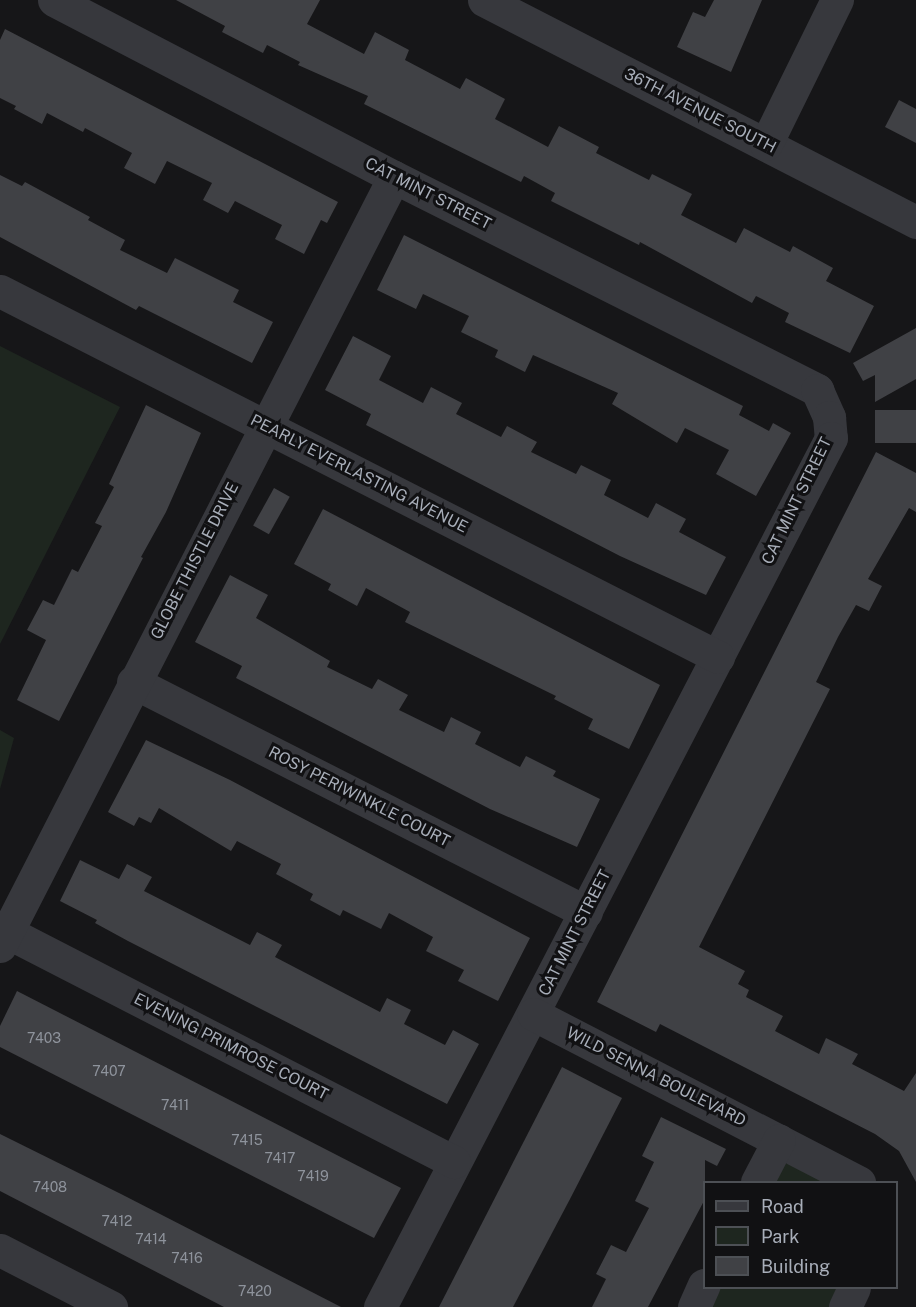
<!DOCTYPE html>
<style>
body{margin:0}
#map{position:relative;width:916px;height:1307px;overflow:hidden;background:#161618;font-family:"Public Sans",sans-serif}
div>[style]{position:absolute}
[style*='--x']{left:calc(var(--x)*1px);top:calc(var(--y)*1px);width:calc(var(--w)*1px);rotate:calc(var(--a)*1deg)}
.green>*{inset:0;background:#1e261f}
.building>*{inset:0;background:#404145;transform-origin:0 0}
.minor>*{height:33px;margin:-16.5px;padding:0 16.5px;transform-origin:16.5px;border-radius:16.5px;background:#37383d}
span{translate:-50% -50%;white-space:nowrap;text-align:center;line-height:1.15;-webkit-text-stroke:6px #111113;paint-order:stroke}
.number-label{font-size:14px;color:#8e939c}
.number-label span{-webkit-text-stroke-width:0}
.street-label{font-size:16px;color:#a8aeb9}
.legend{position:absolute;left:703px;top:1181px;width:195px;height:108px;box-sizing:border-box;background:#111113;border:2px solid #4d5055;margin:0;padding:8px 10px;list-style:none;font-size:18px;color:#a8aeb9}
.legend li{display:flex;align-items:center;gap:12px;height:30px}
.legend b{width:30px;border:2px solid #4d5055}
</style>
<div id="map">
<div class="green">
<div style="clip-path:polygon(0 346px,120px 407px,0 644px)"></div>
<div style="clip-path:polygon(0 730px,14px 738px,0 789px)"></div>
<div style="clip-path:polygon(799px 1163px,840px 1182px,769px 1182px,785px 1164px)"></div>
<div style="clip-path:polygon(716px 1288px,841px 1288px,831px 1307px,706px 1307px)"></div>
</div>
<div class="building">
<div style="clip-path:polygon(176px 0,320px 0,307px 24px,364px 54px,375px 32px,409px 50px,405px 60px,460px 89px,466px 78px,505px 99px,495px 119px,548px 147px,559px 126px,599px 147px,596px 153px,649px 180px,652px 174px,692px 194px,681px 215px,736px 243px,744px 228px,790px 252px,793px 246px,833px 268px,826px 281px,874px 306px,850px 353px,785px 322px,789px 313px,756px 296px,752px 303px,640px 242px,639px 245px,551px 201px,555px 193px,524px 176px,521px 182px,364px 104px,368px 96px,298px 65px,300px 62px,267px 45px,263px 53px,222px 32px,225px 26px)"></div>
<div style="clip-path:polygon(714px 0,762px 0,731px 72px,677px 47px,693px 12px,705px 17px)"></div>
<div style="clip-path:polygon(5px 29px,338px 202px,327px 223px,321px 220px,304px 254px,275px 239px,282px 225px,235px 201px,228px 213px,203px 200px,212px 183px,167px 161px,155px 184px,124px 168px,132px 153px,85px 128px,83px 132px,47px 113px,42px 124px,14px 109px,16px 106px,0 98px,0 40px)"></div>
<div style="clip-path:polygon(899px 100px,916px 109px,916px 143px,885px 127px)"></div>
<div style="clip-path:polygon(0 175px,22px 186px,25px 182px,90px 217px,88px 220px,125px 240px,120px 250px,167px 273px,175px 258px,239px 290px,233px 302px,273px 322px,252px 363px,139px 306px,136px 310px,0 237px)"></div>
<div style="clip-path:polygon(404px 235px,743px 406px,739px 415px,769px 431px,773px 423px,791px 433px,756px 496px,716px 474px,729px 450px,685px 428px,677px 443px,612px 404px,618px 393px,533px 355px,525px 372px,495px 357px,498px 350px,461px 332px,469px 316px,423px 294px,416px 309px,377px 290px)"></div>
<div style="clip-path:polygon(916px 328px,916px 379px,875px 402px,875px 375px,863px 381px,853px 363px)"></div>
<div style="clip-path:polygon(353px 336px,391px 356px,379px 380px,423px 403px,431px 387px,462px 403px,456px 414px,501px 437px,507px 426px,537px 442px,531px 452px,576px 474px,581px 465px,611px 480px,604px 495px,648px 518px,656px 503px,686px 519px,679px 532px,726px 557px,706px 595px,620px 556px,366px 425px,371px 414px,325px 390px)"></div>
<div style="clip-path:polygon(146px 405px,201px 433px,166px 512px,141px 557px,143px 558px,59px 721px,17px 700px,46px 640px,27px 630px,43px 600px,54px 605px,72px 569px,78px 572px,102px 526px,95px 523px,114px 487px,109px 484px)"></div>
<div style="left:875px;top:410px;width:41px;height:33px"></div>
<div style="clip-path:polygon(876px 452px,916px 473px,916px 512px,909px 508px,868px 579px,882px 586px,869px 611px,856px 605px,838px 637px,816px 682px,830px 689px,699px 947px,745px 971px,738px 984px,749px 990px,746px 997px,783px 1016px,775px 1031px,819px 1054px,826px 1038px,858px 1054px,852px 1064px,904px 1091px,916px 1073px,916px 1182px,899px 1151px,875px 1134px,660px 1024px,656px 1032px,597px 1002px)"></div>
<div style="left:274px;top:488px;width:18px;height:43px;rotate:29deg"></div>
<div style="clip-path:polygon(323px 509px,660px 685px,629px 749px,588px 729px,593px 719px,554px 699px,556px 696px,405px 622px,410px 612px,366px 588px,357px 606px,328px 590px,331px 584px,294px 564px)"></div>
<div style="clip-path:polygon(230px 575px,268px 595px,256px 618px,330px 661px,327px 667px,372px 689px,378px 679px,408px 695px,399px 710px,444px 732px,451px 717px,481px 732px,475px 744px,520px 767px,526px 756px,556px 771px,553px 776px,600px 799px,577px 847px,490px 809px,236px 678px,242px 666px,195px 642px)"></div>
<div style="clip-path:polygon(146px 740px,230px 780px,530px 938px,498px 1001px,458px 981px,464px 970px,426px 951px,433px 937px,389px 913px,381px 929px,343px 910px,340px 916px,310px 900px,313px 894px,276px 874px,281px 864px,237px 841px,231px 851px,159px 808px,151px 823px,139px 817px,134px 826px,108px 812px)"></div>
<div style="clip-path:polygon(80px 860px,119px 879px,127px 864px,152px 877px,144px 891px,250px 945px,257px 932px,282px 945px,275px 957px,380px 1012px,387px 998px,411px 1010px,404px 1024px,445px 1045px,453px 1030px,479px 1044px,447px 1104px,128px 941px,95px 923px,97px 920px,60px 901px)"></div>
<div style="clip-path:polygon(17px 991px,401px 1188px,374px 1238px,0 1047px,0 1026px)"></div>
<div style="clip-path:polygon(562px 1067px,622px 1098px,570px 1199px,513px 1307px,439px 1307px)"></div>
<div style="clip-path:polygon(661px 1117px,726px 1149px,717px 1166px,705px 1160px,705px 1199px,648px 1307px,592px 1307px,606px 1279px,596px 1274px,611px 1245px,626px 1252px,649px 1208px,635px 1201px,654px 1162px,642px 1156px)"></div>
<div style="clip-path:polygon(0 1134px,121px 1194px,341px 1307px,224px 1307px,0 1191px)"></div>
</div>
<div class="minor">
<div style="--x:54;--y:0;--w:383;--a:27.5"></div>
<div style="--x:394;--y:177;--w:474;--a:26.7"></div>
<div style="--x:817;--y:390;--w:30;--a:66"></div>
<div style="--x:829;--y:417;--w:21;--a:85"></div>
<div style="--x:831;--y:438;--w:979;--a:117.43"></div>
<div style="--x:484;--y:0;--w:486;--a:27.2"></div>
<div style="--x:766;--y:144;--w:161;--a:-63.8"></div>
<div style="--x:0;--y:291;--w:806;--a:27.01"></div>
<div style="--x:133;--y:682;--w:508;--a:26.92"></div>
<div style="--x:7;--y:932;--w:503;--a:27.23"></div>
<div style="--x:0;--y:946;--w:864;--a:-62.87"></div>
<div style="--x:533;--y:1014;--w:367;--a:27.3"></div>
<div style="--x:757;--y:1182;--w:47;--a:-62.4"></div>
<div style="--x:0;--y:1250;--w:125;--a:27.2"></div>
<div style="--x:694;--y:1307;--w:24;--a:-66"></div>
<div style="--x:845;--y:1307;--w:21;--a:-65"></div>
</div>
<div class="number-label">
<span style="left:44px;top:1038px">7403</span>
<span style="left:109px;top:1071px">7407</span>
<span style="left:175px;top:1105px">7411</span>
<span style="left:247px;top:1140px">7415</span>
<span style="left:280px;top:1158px">7417</span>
<span style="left:313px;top:1176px">7419</span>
<span style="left:50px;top:1187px">7408</span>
<span style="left:117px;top:1221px">7412</span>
<span style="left:151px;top:1239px">7414</span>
<span style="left:187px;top:1258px">7416</span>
<span style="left:255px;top:1291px">7420</span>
</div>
<div class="street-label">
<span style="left:700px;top:111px;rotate:27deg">36TH AVENUE SOUTH</span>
<span style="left:428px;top:194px;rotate:27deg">CAT MINT STREET</span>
<span style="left:359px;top:474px;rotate:27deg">PEARLY EVERLASTING AVENUE</span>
<span style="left:797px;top:501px;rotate:-64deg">CAT MINT STREET</span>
<span style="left:195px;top:561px;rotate:-63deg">GLOBE THISTLE DRIVE</span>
<span style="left:359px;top:797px;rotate:27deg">ROSY PERIWINKLE COURT</span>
<span style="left:575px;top:933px;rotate:-63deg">CAT MINT STREET</span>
<span style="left:231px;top:1047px;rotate:27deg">EVENING PRIMROSE COURT</span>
<span style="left:656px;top:1077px;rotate:27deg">WILD SENNA BOULEVARD</span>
</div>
<ul class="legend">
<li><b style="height:8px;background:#37383d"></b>Road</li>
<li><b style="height:16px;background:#1e261f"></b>Park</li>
<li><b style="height:16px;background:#404145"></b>Building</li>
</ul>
</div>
